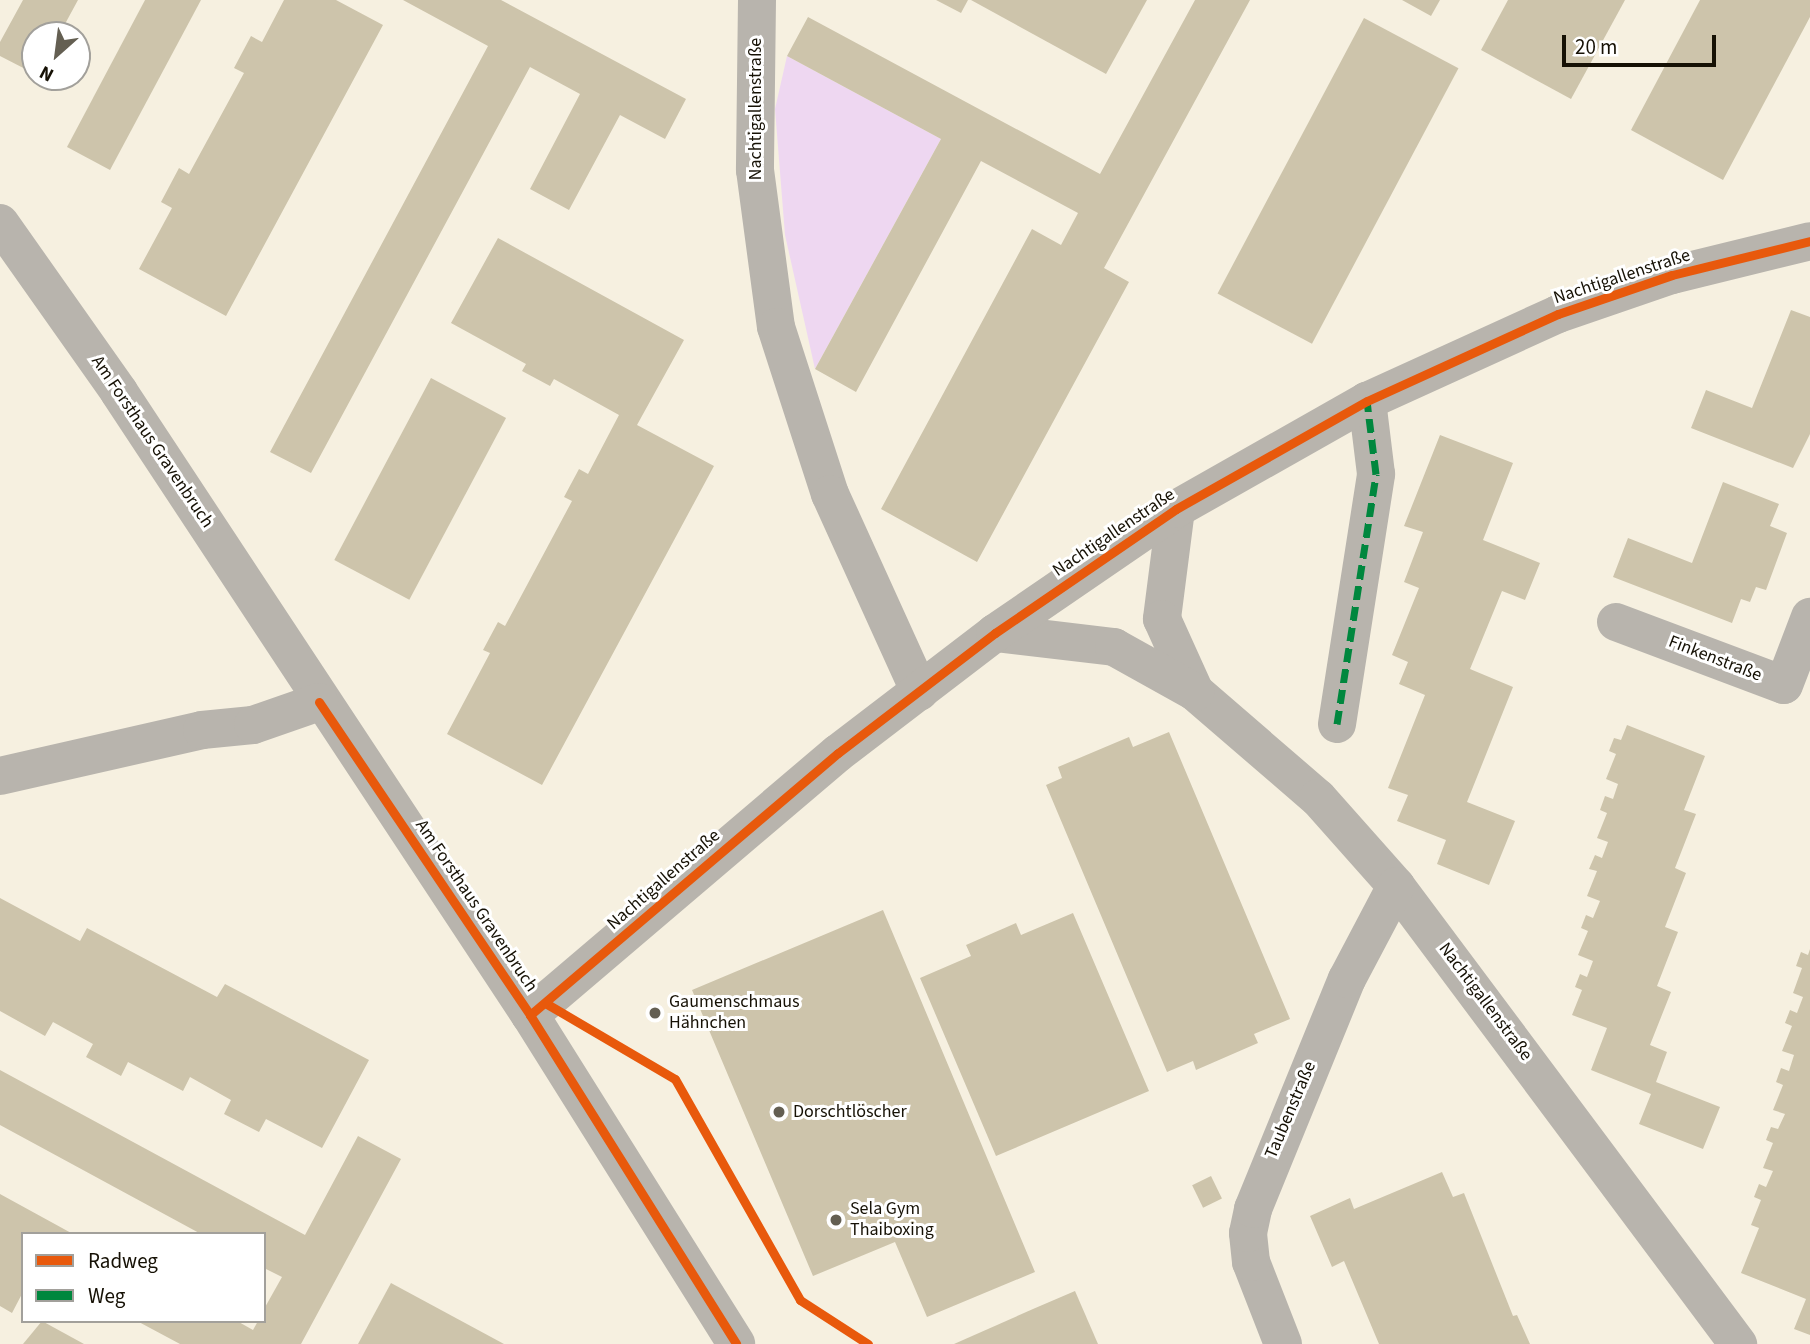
<!DOCTYPE html>
<meta charset="utf-8">
<style>
body{margin:0}
#map{position:relative;width:1810px;height:1344px;overflow:hidden;background:#f6f0e0;font-family:"Source Sans 3",sans-serif}
div>[style]{position:absolute}
[style*='--x']{left:calc(var(--x)*1px);top:calc(var(--y)*1px);width:calc(var(--w)*1px);rotate:calc(var(--a)*1deg)}
.green>*{inset:0;background:#eed7f1}
.building>*{inset:0;background:#cdc4ab;transform-origin:0 0}
.street>*{height:38px;margin:-19px;padding:0 19px;transform-origin:19px;border-radius:19px;background:#b8b4ad}
.quiet>*{height:7px;margin-top:-3.5px;transform-origin:0;background:repeating-linear-gradient(90deg,#00873e 0 14px,transparent 0 21px)}
.cycleway>*{height:9px;margin:-4.5px;padding:0 4.5px;transform-origin:4.5px;border-radius:4.5px;background:#e8590c}
.dots>*{width:19px;height:19px;translate:-50% -50%;box-sizing:border-box;border:4px solid #fff;border-radius:50%}
span{translate:-50% -50%;white-space:nowrap;text-align:center;line-height:1.15;-webkit-text-stroke:6px #fff;paint-order:stroke}
.street-label{font-size:18px;color:#161105}
.poi-label{font-size:18px;color:#161105}
.left{translate:0 -50%;text-align:left}
.legend{position:absolute;left:21px;top:1232px;width:245px;height:91px;box-sizing:border-box;background:#fff;border:2px solid #a2a09b;margin:0;padding:9px 12px;list-style:none;font-size:21px;color:#161105}
.legend li{display:flex;align-items:center;gap:14px;height:35px}
.legend b{width:35px;border:2px solid #a2a09b}
.north{position:absolute;left:21px;top:21px;width:70px;height:70px;box-sizing:border-box;background:#fff;border:2px solid #a2a09b;border-radius:50%;rotate:208deg;font-size:19px;font-weight:700;line-height:28px;text-align:center;color:#161105}
.north::after{content:'';display:block;margin:auto;width:24px;height:32px;background:#645f52;clip-path:polygon(50% 0,100% 100%,50% 72%,0 100%)}
.scale{position:absolute;left:1562px;top:35px;width:154px;height:32px;box-sizing:border-box;border:4px solid #161105;border-top:0;padding-left:9px;font-size:21px;line-height:24px;white-space:nowrap;color:#161105;-webkit-text-stroke:5px #fff;paint-order:stroke}
</style>
<div id="map">
<div class="green">
<div style="clip-path:polygon(787px 56px,941px 139px,815px 369px,785px 235px,775px 109px)"></div>
</div>
<div class="building">
<div style="clip-path:polygon(23px 0,78px 0,59px 35px,35px 35px,35px 74px,0 56px,0 42px)"></div>
<div style="clip-path:polygon(145px 0,201px 0,110px 170px,67px 147px)"></div>
<div style="clip-path:polygon(284px 0,336px 0,383px 25px,226px 316px,139px 269px,172px 208px,161px 202px,179px 168px,189px 174px,244px 73px,234px 68px,251px 36px,262px 42px)"></div>
<div style="clip-path:polygon(403px 0,501px 0,686px 99px,665px 139px,620px 115px,569px 210px,530px 189px,580px 94px,530px 67px,311px 473px,270px 452px,488px 46px)"></div>
<div style="clip-path:polygon(936px 0,968px 0,961px 13px)"></div>
<div style="clip-path:polygon(971px 0,1147px 0,1106px 74px)"></div>
<div style="clip-path:polygon(1195px 0,1250px 0,1104px 268px,1129px 282px,977px 562px,881px 509px,1032px 229px,1061px 245px,1078px 213px,981px 161px,856px 392px,815px 369px,941px 139px,787px 56px,808px 17px,1100px 174px)"></div>
<div style="clip-path:polygon(1402px 0,1440px 0,1431px 16px)"></div>
<div style="clip-path:polygon(1508px 0,1625px 0,1571px 99px,1481px 50px)"></div>
<div style="clip-path:polygon(1700px 0,1810px 0,1810px 17px,1723px 180px,1631px 130px)"></div>
<div style="left:1364px;top:18px;width:107px;height:312px;rotate:28deg"></div>
<div style="clip-path:polygon(498px 238px,684px 340px,637px 425px,714px 466px,542px 785px,447px 734px,490px 653px,483px 650px,498px 622px,505px 626px,572px 501px,564px 497px,579px 469px,588px 474px,619px 415px,554px 379px,550px 386px,522px 371px,526px 364px,451px 323px)"></div>
<div style="clip-path:polygon(1791px 310px,1810px 317px,1810px 434px,1793px 468px,1691px 428px,1706px 390px,1752px 408px)"></div>
<div style="left:431px;top:378px;width:85px;height:206px;rotate:28deg"></div>
<div style="clip-path:polygon(1440px 435px,1513px 463px,1483px 540px,1540px 563px,1525px 600px,1502px 591px,1470px 669px,1513px 687px,1467px 802px,1515px 821px,1489px 885px,1437px 864px,1446px 840px,1397px 821px,1408px 795px,1388px 788px,1425px 695px,1399px 684px,1408px 662px,1392px 655px,1419px 588px,1404px 582px,1423px 532px,1404px 526px)"></div>
<div style="clip-path:polygon(1723px 482px,1779px 504px,1770px 526px,1787px 533px,1766px 590px,1756px 587px,1750px 602px,1741px 599px,1732px 623px,1613px 577px,1628px 538px,1692px 563px)"></div>
<div style="clip-path:polygon(1627px 725px,1705px 756px,1684px 810px,1696px 814px,1675px 868px,1686px 873px,1665px 927px,1678px 932px,1657px 986px,1671px 992px,1650px 1045px,1667px 1052px,1656px 1082px,1720px 1107px,1703px 1149px,1639px 1124px,1651px 1094px,1591px 1070px,1607px 1028px,1572px 1015px,1582px 990px,1575px 987px,1580px 974px,1587px 977px,1593px 961px,1578px 955px,1588px 931px,1581px 928px,1586px 915px,1593px 918px,1600px 901px,1587px 896px,1597px 871px,1589px 869px,1595px 855px,1602px 858px,1608px 842px,1597px 838px,1607px 813px,1600px 810px,1605px 796px,1613px 799px,1618px 784px,1606px 779px,1616px 754px,1609px 751px,1614px 738px,1621px 740px)"></div>
<div style="clip-path:polygon(1169px 732px,1290px 1019px,1254px 1034px,1258px 1043px,1196px 1070px,1193px 1061px,1167px 1072px,1046px 785px,1062px 778px,1058px 767px,1129px 737px,1133px 747px)"></div>
<div style="clip-path:polygon(0 898px,80px 941px,87px 928px,217px 997px,225px 984px,369px 1060px,322px 1148px,266px 1119px,259px 1132px,224px 1114px,231px 1100px,190px 1077px,183px 1091px,128px 1062px,121px 1076px,86px 1057px,93px 1044px,53px 1022px,45px 1036px,0 1011px)"></div>
<div style="clip-path:polygon(883px 910px,1035px 1272px,927px 1317px,895px 1242px,813px 1276px,692px 990px)"></div>
<div style="clip-path:polygon(1073px 913px,1149px 1091px,996px 1156px,920px 978px,971px 956px,966px 945px,1016px 923px,1021px 935px)"></div>
<div style="clip-path:polygon(1810px 949px,1810px 1335px,1794px 1329px,1806px 1299px,1741px 1273px,1759px 1228px,1751px 1225px,1761px 1200px,1754px 1197px,1759px 1184px,1766px 1187px,1773px 1171px,1763px 1168px,1773px 1143px,1766px 1140px,1771px 1127px,1778px 1129px,1785px 1114px,1773px 1110px,1783px 1085px,1776px 1082px,1781px 1068px,1789px 1071px,1794px 1055px,1782px 1051px,1792px 1026px,1785px 1023px,1790px 1010px,1797px 1013px,1803px 997px,1793px 993px,1802px 968px,1796px 966px,1801px 952px,1808px 955px)"></div>
<div style="clip-path:polygon(0 1070px,305px 1235px,358px 1136px,401px 1159px,301px 1344px,180px 1344px,137px 1321px,237px 1321px,253px 1330px,258px 1321px,264px 1321px,264px 1309px,282px 1277px,264px 1268px,264px 1234px,201px 1234px,0 1125px)"></div>
<div style="clip-path:polygon(1442px 1172px,1453px 1197px,1464px 1193px,1513px 1316px,1517px 1315px,1530px 1344px,1379px 1344px,1344px 1261px,1332px 1267px,1310px 1216px,1350px 1198px,1354px 1209px)"></div>
<div style="left:1211px;top:1176px;width:25px;height:21px;rotate:64deg"></div>
<div style="clip-path:polygon(0 1194px,73px 1234px,23px 1234px,23px 1292px,12px 1313px,0 1306px)"></div>
<div style="clip-path:polygon(391px 1283px,504px 1344px,358px 1344px)"></div>
<div style="clip-path:polygon(1075px 1291px,1098px 1344px,954px 1344px,1033px 1309px)"></div>
<div style="clip-path:polygon(42px 1321px,84px 1344px,23px 1344px)"></div>
</div>
<div class="street">
<div style="--x:757;--y:0;--w:170;--a:90.7"></div>
<div style="--x:755;--y:170;--w:158;--a:82.4"></div>
<div style="--x:776;--y:327;--w:176;--a:72.1"></div>
<div style="--x:830;--y:494;--w:217;--a:65.6"></div>
<div style="--x:0;--y:223;--w:207;--a:54.8"></div>
<div style="--x:119;--y:392;--w:746;--a:56.59"></div>
<div style="--x:530;--y:1015;--w:388;--a:57.9"></div>
<div style="--x:1176;--y:509;--w:111;--a:97.3"></div>
<div style="--x:1162;--y:619;--w:80;--a:65.7"></div>
<div style="--x:1195;--y:692;--w:162;--a:40.8"></div>
<div style="--x:1318;--y:798;--w:118;--a:48.4"></div>
<div style="--x:1396;--y:886;--w:572;--a:53.25"></div>
<div style="--x:1616;--y:622;--w:179;--a:20.6"></div>
<div style="--x:1784;--y:685;--w:73;--a:-69.1"></div>
<div style="--x:995;--y:633;--w:120;--a:6.7"></div>
<div style="--x:1114;--y:647;--w:93;--a:29.1"></div>
<div style="--x:1337;--y:724;--w:253;--a:-81.1"></div>
<div style="--x:1376;--y:474;--w:74;--a:-97"></div>
<div style="--x:0;--y:776;--w:207;--a:-12.8"></div>
<div style="--x:202;--y:730;--w:51;--a:-5.6"></div>
<div style="--x:253;--y:725;--w:70;--a:-19.2"></div>
<div style="--x:530;--y:1015;--w:404;--a:-40.4"></div>
<div style="--x:838;--y:753;--w:198;--a:-37.4"></div>
<div style="--x:995;--y:633;--w:219;--a:-34.4"></div>
<div style="--x:1176;--y:509;--w:219;--a:-29.5"></div>
<div style="--x:1367;--y:401;--w:210;--a:-24.5"></div>
<div style="--x:1558;--y:314;--w:120;--a:-18.9"></div>
<div style="--x:1672;--y:275;--w:142;--a:-13.8"></div>
<div style="--x:1283;--y:1344;--w:88;--a:-111.3"></div>
<div style="--x:1251;--y:1262;--w:29;--a:-96"></div>
<div style="--x:1248;--y:1233;--w:25;--a:-78"></div>
<div style="--x:1253;--y:1209;--w:248;--a:-67.8"></div>
<div style="--x:1347;--y:979;--w:105;--a:-62.2"></div>
</div>
<div class="quiet">
<div style="--x:1337;--y:724;--w:253;--a:-81.1"></div>
<div style="--x:1376;--y:474;--w:74;--a:-97"></div>
</div>
<div class="cycleway">
<div style="--x:319;--y:702;--w:377;--a:56"></div>
<div style="--x:530;--y:1015;--w:388;--a:57.9"></div>
<div style="--x:547;--y:1004;--w:148;--a:30.4"></div>
<div style="--x:675;--y:1079;--w:254;--a:60.5"></div>
<div style="--x:800;--y:1300;--w:81;--a:32.9"></div>
<div style="--x:530;--y:1015;--w:404;--a:-40.4"></div>
<div style="--x:838;--y:753;--w:198;--a:-37.4"></div>
<div style="--x:995;--y:633;--w:219;--a:-34.4"></div>
<div style="--x:1176;--y:509;--w:219;--a:-29.5"></div>
<div style="--x:1367;--y:401;--w:210;--a:-24.5"></div>
<div style="--x:1558;--y:314;--w:120;--a:-18.9"></div>
<div style="--x:1672;--y:275;--w:142;--a:-13.8"></div>
</div>
<div class="dots">
<div style="left:655px;top:1013px;background:#645f52"></div>
<div style="left:779px;top:1112px;background:#645f52"></div>
<div style="left:836px;top:1220px;background:#645f52"></div>
</div>
<div class="street-label">
<span style="left:756px;top:109px;rotate:-90deg">Nachtigallenstraße</span>
<span style="left:1622px;top:277px;rotate:-18deg">Nachtigallenstraße</span>
<span style="left:152px;top:442px;rotate:56deg">Am Forsthaus Gravenbruch</span>
<span style="left:1114px;top:533px;rotate:-34deg">Nachtigallenstraße</span>
<span style="left:1715px;top:659px;rotate:21deg">Finkenstraße</span>
<span style="left:664px;top:880px;rotate:-41deg">Nachtigallenstraße</span>
<span style="left:476px;top:906px;rotate:56deg">Am Forsthaus Gravenbruch</span>
<span style="left:1485px;top:1002px;rotate:53deg">Nachtigallenstraße</span>
<span style="left:1291px;top:1110px;rotate:-67deg">Taubenstraße</span>
</div>
<div class="poi-label">
<span class="left" style="left:669px;top:1013px">Gaumenschmaus<br>Hähnchen</span>
<span class="left" style="left:793px;top:1112px">Dorschtlöscher</span>
<span class="left" style="left:850px;top:1220px">Sela Gym<br>Thaiboxing</span>
</div>
<ul class="legend">
<li><b style="height:9px;background:#e8590c"></b>Radweg</li>
<li><b style="height:9px;background:#00873e"></b>Weg</li>
</ul>
<div class="north">N</div>
<div class="scale">20 m</div>
</div>
